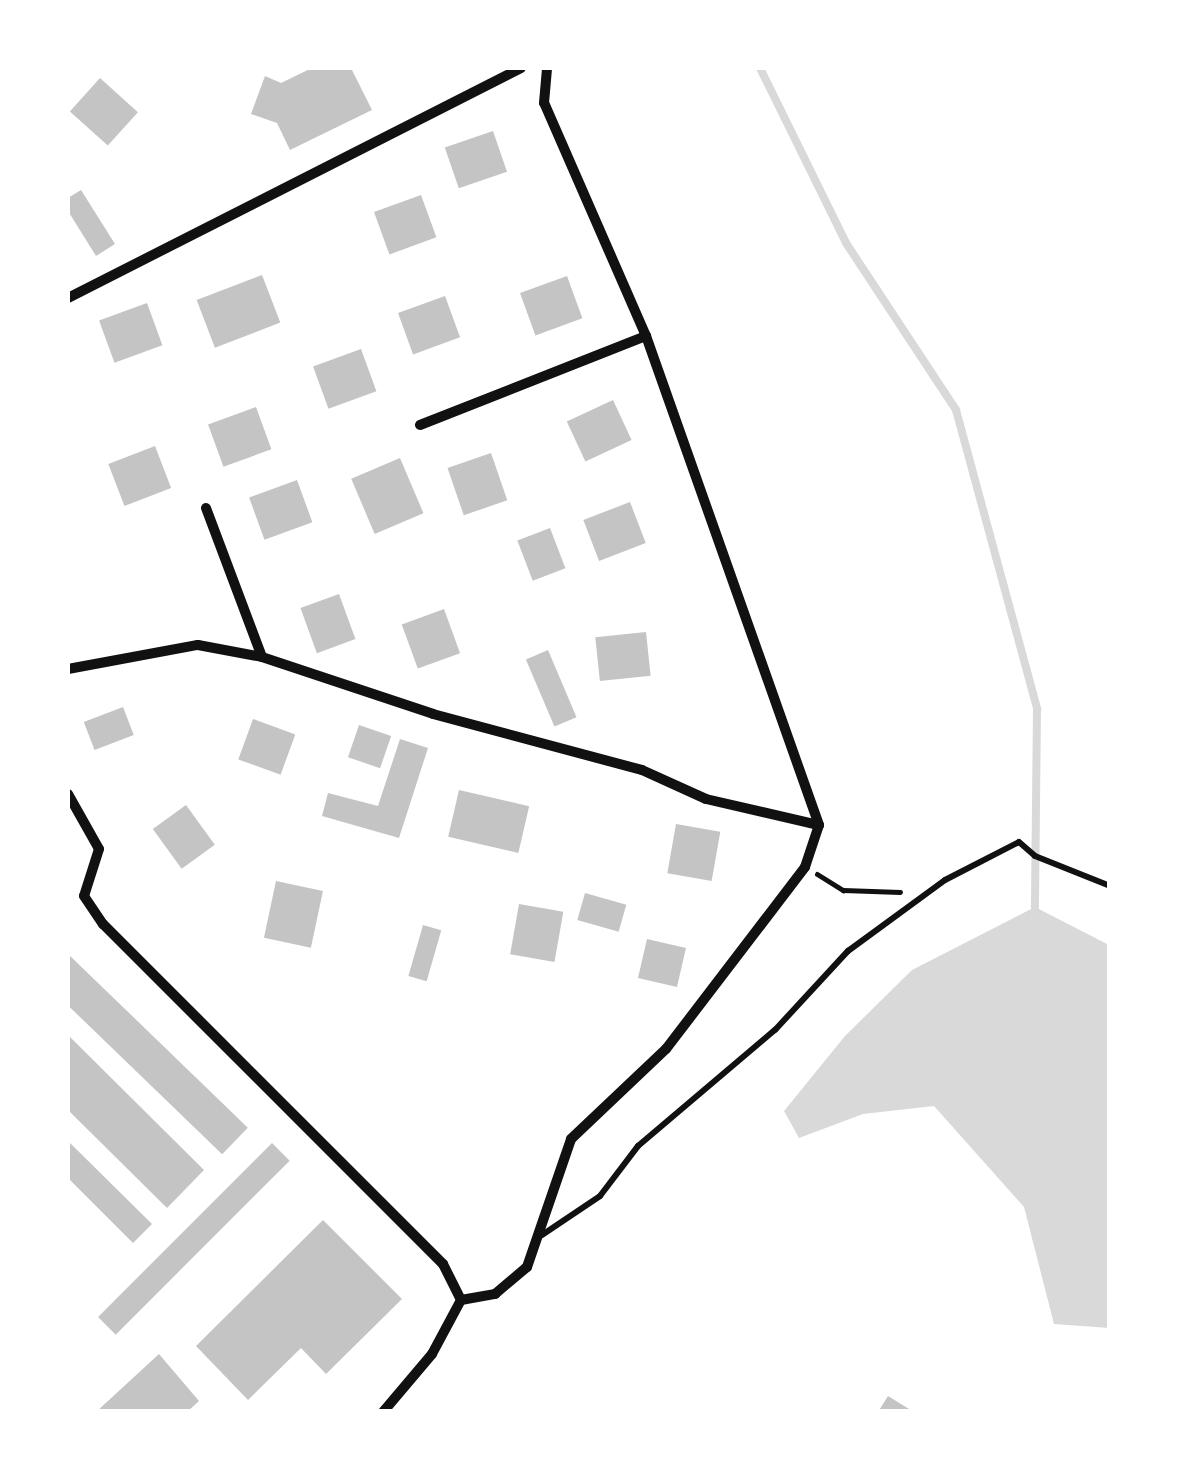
<!DOCTYPE html>
<style>
body{margin:0}
#map{position:relative;width:1177px;height:1479px;overflow:hidden;background:#fff;font-family:"DejaVu Sans",sans-serif}
div>[style]{position:absolute}
[style*='--x']{left:calc(var(--x)*1px);top:calc(var(--y)*1px);width:calc(var(--w)*1px);rotate:calc(var(--a)*1deg)}
.water>*{inset:0;background:#d9d9d9}
.stream>*{height:8px;margin:-4px;padding:0 4px;transform-origin:4px;border-radius:4px;background:#d9d9d9}
.building>*{inset:0;background:#c4c4c4;transform-origin:0 0}
.path>*{height:5px;margin:-2.5px;padding:0 2.5px;transform-origin:2.5px;border-radius:2.5px;background:#111}
.service>*{height:6px;margin:-3px;padding:0 3px;transform-origin:3px;border-radius:3px;background:#111}
.minor>*{height:10px;margin:-5px;padding:0 5px;transform-origin:5px;border-radius:5px;background:#111}
span{translate:-50% -50%;white-space:nowrap;text-align:center;line-height:1.15;-webkit-text-stroke:10px #fff;paint-order:stroke}
.frame{position:absolute;inset:0;border:70px solid #fff;pointer-events:none}
</style>
<div id="map">
<div class="water">
<div style="clip-path:polygon(1035px 907px,1109px 945px,1109px 1328px,1054px 1324px,1024px 1207px,934px 1106px,863px 1114px,799px 1138px,784px 1111px,845px 1036px,912px 970px)"></div>
</div>
<div class="stream">
<div style="--x:760;--y:68;--w:195;--a:63.8"></div>
<div style="--x:846;--y:243;--w:200;--a:56.6"></div>
<div style="--x:956;--y:410;--w:310;--a:74.8"></div>
<div style="--x:1037;--y:709;--w:198;--a:90.6"></div>
</div>
<div class="building">
<div style="clip-path:polygon(312px 68px,351px 68px,372px 110px,290px 150px,277px 123px,251px 114px,265px 76px,281px 83px)"></div>
<div style="left:100px;top:78px;width:51px;height:45px;rotate:42deg"></div>
<div style="left:493px;top:131px;width:43px;height:51px;rotate:71deg"></div>
<div style="clip-path:polygon(81px 190px,115px 244px,96px 256px,68px 211px,68px 198px)"></div>
<div style="left:421px;top:195px;width:45px;height:50px;rotate:70deg"></div>
<div style="left:262px;top:275px;width:51px;height:70px;rotate:69deg"></div>
<div style="left:567px;top:276px;width:45px;height:50px;rotate:70deg"></div>
<div style="left:445px;top:296px;width:44px;height:50px;rotate:70deg"></div>
<div style="left:147px;top:303px;width:45px;height:51px;rotate:70deg"></div>
<div style="left:361px;top:349px;width:45px;height:51px;rotate:70deg"></div>
<div style="left:613px;top:400px;width:44px;height:51px;rotate:65deg"></div>
<div style="left:256px;top:407px;width:45px;height:51px;rotate:70deg"></div>
<div style="left:155px;top:446px;width:45px;height:50px;rotate:69deg"></div>
<div style="left:491px;top:453px;width:50px;height:46px;rotate:71deg"></div>
<div style="left:400px;top:458px;width:60px;height:53px;rotate:67deg"></div>
<div style="left:297px;top:480px;width:45px;height:51px;rotate:70deg"></div>
<div style="left:630px;top:502px;width:44px;height:50px;rotate:69deg"></div>
<div style="left:550px;top:528px;width:43px;height:35px;rotate:69deg"></div>
<div style="left:339px;top:594px;width:48px;height:41px;rotate:70deg"></div>
<div style="left:444px;top:609px;width:47px;height:45px;rotate:70deg"></div>
<div style="left:646px;top:632px;width:44px;height:51px;rotate:84deg"></div>
<div style="left:548px;top:650px;width:73px;height:24px;rotate:67deg"></div>
<div style="left:123px;top:707px;width:30px;height:42px;rotate:69deg"></div>
<div style="left:253px;top:719px;width:45px;height:43px;rotate:20deg"></div>
<div style="left:359px;top:725px;width:34px;height:34px;rotate:19deg"></div>
<div style="clip-path:polygon(400px 739px,428px 748px,399px 838px,322px 816px,328px 793px,378px 806px)"></div>
<div style="left:459px;top:790px;width:72px;height:48px;rotate:13deg"></div>
<div style="left:186px;top:805px;width:49px;height:41px;rotate:54deg"></div>
<div style="left:676px;top:824px;width:45px;height:50px;rotate:10deg"></div>
<div style="left:276px;top:881px;width:48px;height:58px;rotate:12deg"></div>
<div style="left:585px;top:893px;width:43px;height:28px;rotate:16deg"></div>
<div style="left:519px;top:904px;width:45px;height:51px;rotate:10deg"></div>
<div style="left:423px;top:925px;width:19px;height:53px;rotate:16deg"></div>
<div style="left:647px;top:939px;width:40px;height:40px;rotate:13deg"></div>
<div style="left:68px;top:954px;width:250px;height:37px;rotate:44deg"></div>
<div style="clip-path:polygon(68px 1035px,204px 1170px,167px 1208px,68px 1110px)"></div>
<div style="clip-path:polygon(68px 1141px,152px 1224px,133px 1243px,68px 1178px)"></div>
<div style="left:272px;top:1143px;width:25px;height:246px;rotate:45deg"></div>
<div style="clip-path:polygon(323px 1220px,402px 1299px,326px 1374px,301px 1348px,248px 1400px,196px 1346px)"></div>
<div style="clip-path:polygon(159px 1354px,199px 1401px,187px 1412px,96px 1412px)"></div>
<div style="clip-path:polygon(888px 1396px,914px 1412px,878px 1412px)"></div>
</div>
<div class="path">
<div style="--x:817;--y:874;--w:31;--a:32"></div>
<div style="--x:843;--y:890;--w:57;--a:2"></div>
</div>
<div class="service">
<div style="--x:542;--y:1235;--w:70;--a:-33.9"></div>
<div style="--x:600;--y:1196;--w:63;--a:-52.8"></div>
<div style="--x:638;--y:1146;--w:180;--a:-40.3"></div>
<div style="--x:775;--y:1030;--w:108;--a:-47.3"></div>
<div style="--x:848;--y:951;--w:120;--a:-36.2"></div>
<div style="--x:945;--y:880;--w:83;--a:-27.2"></div>
<div style="--x:1019;--y:842;--w:21;--a:41"></div>
<div style="--x:1035;--y:856;--w:81;--a:21.8"></div>
</div>
<div class="minor">
<div style="--x:68;--y:298;--w:508;--a:-26.92"></div>
<div style="--x:420;--y:425;--w:243;--a:-21.5"></div>
<div style="--x:206;--y:508;--w:159;--a:69.4"></div>
<div style="--x:68;--y:669;--w:132;--a:-10.5"></div>
<div style="--x:198;--y:645;--w:65;--a:10.6"></div>
<div style="--x:262;--y:657;--w:180;--a:18.4"></div>
<div style="--x:433;--y:714;--w:216;--a:15"></div>
<div style="--x:642;--y:770;--w:70;--a:24.4"></div>
<div style="--x:706;--y:799;--w:116;--a:13"></div>
<div style="--x:68;--y:794;--w:63;--a:60.6"></div>
<div style="--x:99;--y:849;--w:49;--a:107.7"></div>
<div style="--x:84;--y:896;--w:34;--a:56"></div>
<div style="--x:103;--y:924;--w:481;--a:45"></div>
<div style="--x:443;--y:1264;--w:40;--a:63.4"></div>
<div style="--x:383;--y:1412;--w:76;--a:-49.8"></div>
<div style="--x:432;--y:1354;--w:61;--a:-61.8"></div>
<div style="--x:461;--y:1300;--w:35;--a:-10"></div>
<div style="--x:495;--y:1294;--w:42;--a:-40.2"></div>
<div style="--x:527;--y:1267;--w:135;--a:-71"></div>
<div style="--x:571;--y:1139;--w:131;--a:-43.5"></div>
<div style="--x:666;--y:1049;--w:229;--a:-52.6"></div>
<div style="--x:805;--y:867;--w:44;--a:-71.6"></div>
<div style="--x:819;--y:825;--w:519;--a:-109.48"></div>
<div style="--x:646;--y:336;--w:254;--a:-113.6"></div>
<div style="--x:544;--y:103;--w:35;--a:-85"></div>
</div>
<div class="frame"></div>
</div>
